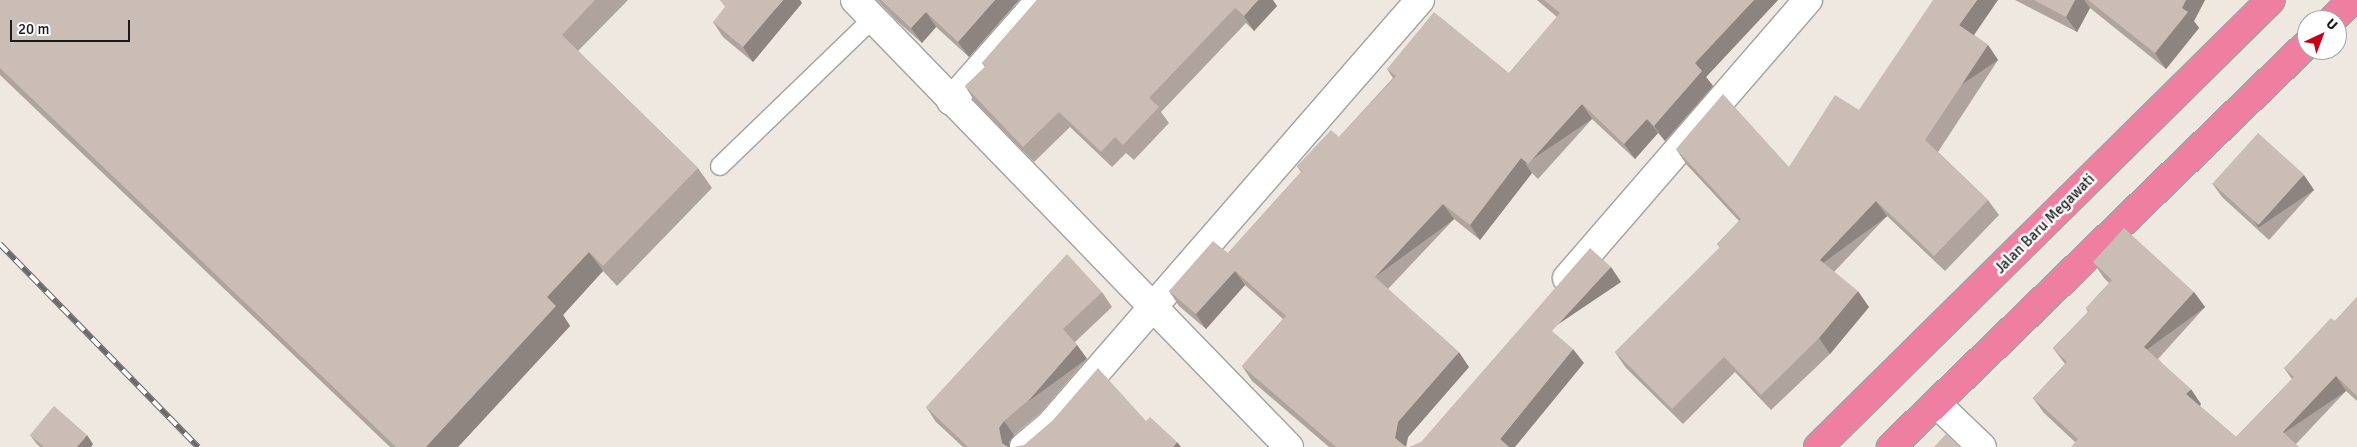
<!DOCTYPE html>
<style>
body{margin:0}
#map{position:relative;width:2357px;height:447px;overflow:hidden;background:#eee8e0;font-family:Signika,sans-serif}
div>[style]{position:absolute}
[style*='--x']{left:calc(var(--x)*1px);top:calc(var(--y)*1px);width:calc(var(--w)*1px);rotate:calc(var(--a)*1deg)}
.roads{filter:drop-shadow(1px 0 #a2a2a2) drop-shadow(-1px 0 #a2a2a2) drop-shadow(0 1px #a2a2a2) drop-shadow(0 -1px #a2a2a2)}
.lane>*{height:18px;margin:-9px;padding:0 9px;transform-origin:9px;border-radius:9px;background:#fff}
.street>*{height:28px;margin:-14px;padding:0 14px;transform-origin:14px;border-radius:14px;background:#fff}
.highway>*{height:28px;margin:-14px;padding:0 14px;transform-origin:14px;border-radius:14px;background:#ee7fa0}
.rail>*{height:5.5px;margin-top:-2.75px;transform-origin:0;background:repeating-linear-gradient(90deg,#fff 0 11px,#696969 0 22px);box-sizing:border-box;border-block:1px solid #696969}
.wall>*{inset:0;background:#aea39d}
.shaded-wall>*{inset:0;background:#8d847f;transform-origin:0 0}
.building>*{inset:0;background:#cabdb6;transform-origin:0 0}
span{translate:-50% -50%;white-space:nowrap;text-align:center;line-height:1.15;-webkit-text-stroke:5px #fff;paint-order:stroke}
.street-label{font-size:15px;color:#1b1b1b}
.north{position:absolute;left:2297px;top:10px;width:50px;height:50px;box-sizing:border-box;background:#fff;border:1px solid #a4a4a4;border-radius:50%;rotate:43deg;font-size:14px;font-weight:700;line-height:20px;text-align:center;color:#1b1b1b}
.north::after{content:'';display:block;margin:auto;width:18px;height:22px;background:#c70017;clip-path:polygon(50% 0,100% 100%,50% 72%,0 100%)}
.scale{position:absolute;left:10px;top:20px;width:120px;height:22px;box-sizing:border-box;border:2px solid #1b1b1b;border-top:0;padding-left:6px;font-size:15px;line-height:18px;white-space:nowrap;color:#1b1b1b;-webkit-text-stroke:4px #fff;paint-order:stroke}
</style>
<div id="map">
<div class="roads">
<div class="lane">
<div style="--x:720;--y:166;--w:211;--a:-44"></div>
</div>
<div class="street">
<div style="--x:855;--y:0;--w:623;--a:45.85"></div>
<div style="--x:951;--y:101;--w:135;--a:-48.6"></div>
<div style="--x:1567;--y:278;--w:368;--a:-49.1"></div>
<div style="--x:1937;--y:404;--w:62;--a:43.7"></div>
<div style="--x:1024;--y:447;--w:35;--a:-40"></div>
<div style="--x:1051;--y:424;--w:562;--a:-48.97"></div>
</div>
<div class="highway">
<div style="--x:2332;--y:20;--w:28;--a:-45"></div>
<div style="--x:1818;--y:447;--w:636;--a:-44.62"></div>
<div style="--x:1891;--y:447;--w:579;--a:-44.09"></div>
</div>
</div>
<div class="rail">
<div style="--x:0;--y:244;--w:284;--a:45.7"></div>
</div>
<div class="wall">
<div style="clip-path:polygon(0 0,628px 0,578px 51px,698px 168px,712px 188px,617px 286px,603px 271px,563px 315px,570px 326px,458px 447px,390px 447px,0 75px)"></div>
<div style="clip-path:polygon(877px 0,1019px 0,969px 57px,936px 27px,922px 43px,897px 21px)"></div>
<div style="clip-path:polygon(1037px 0,1277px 6px,1254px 31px,1246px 23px,1161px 112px,1169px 123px,1134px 160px,1126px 153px,1112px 167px,1070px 127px,1034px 162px,975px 102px,965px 86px,985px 67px,982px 63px)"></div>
<div style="clip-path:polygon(1537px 0,1778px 0,1706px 77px,1713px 86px,1665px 141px,1658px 133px,1635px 159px,1592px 119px,1538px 179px,1532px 173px,1480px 240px,1454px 219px,1388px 289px,1469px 367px,1408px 437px,1406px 447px,1329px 447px,1252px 381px,1242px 366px,1283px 319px,1245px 285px,1206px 329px,1179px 306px,1169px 291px,1228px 253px,1301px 172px,1297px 166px,1339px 137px,1393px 78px,1387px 69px,1509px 73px,1557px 17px)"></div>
<div style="clip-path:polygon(2015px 0,2205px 0,2194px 21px,2199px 28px,2166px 69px,2090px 8px,2077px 32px)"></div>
<div style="clip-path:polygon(802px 3px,753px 62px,723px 37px,713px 22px)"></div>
<div style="clip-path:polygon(1974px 35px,1988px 45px,1998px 60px,1938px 152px,1988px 200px,1999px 215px,1945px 271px,1887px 216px,1834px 272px,1869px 307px,1830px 354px,1771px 410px,1735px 372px,1683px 424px,1626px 368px,1615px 352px,1720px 248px,1717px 244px,1739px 221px,1686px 164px,1676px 149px,1789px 167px,1859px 110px)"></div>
<div style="clip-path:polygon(2212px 183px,2314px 190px,2269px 240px,2222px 197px)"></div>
<div style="clip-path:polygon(2093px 262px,2194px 292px,2205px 307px,2158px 359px,2201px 404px,2200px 406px,2236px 437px,2292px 379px,2284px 368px,2335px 321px,2357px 297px,2357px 401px,2346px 391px,2296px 444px,2075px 442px,2044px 413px,2033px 398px,2065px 364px,2053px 348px,2088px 312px,2086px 308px,2109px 283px,2104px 278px)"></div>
<div style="clip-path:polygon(1102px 292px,1112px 307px,1075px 342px,1087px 359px,1040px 413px,1014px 435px,1009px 442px,1010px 447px,963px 447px,936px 422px,926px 407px)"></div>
<div style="clip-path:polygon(30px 435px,93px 444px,91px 447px,40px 447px,36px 443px)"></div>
</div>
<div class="shaded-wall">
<div style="clip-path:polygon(783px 0,800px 0,802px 3px,753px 62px,743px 47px)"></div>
<div style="clip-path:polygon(995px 0,1019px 0,969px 57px,958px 42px)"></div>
<div style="clip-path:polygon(1258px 0,1273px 0,1277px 6px,1254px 31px,1244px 16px)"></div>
<div style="clip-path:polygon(1754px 0,1778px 0,1706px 77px,1713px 86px,1665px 141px,1654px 126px,1695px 63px)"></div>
<div style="clip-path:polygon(1977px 0,1998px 0,1970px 41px,1959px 25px)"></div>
<div style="clip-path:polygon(2075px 0,2084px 0,2090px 8px,2077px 32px,2066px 17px)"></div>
<div style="clip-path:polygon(2186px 0,2205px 0,2194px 21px,2199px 28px,2166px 69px,2155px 53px)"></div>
<div style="clip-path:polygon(926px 12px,936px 27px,922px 43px,911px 28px)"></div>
<div style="left:1988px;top:45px;width:18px;height:114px;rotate:56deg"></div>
<div style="left:1582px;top:104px;width:18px;height:81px;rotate:56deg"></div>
<div style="clip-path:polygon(1647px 119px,1658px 133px,1635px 159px,1624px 144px)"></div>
<div style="clip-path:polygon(1521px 158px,1532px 173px,1480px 240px,1470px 225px)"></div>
<div style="left:2304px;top:175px;width:18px;height:67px;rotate:56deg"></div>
<div style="left:1876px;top:201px;width:19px;height:81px;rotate:54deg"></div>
<div style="left:1443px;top:204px;width:19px;height:100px;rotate:54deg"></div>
<div style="clip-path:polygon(589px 252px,603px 271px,563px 315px,570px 326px,458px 447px,426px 447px,547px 297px)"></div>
<div style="left:1611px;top:267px;width:18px;height:87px;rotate:56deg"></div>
<div style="clip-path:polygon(1235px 271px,1245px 285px,1206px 329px,1196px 314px)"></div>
<div style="clip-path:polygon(1858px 291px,1869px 307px,1830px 354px,1819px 338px)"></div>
<div style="left:2194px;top:292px;width:19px;height:74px;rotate:54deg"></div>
<div style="left:1077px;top:345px;width:17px;height:72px;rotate:54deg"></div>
<div style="clip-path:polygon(1573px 349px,1584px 363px,1515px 447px,1505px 447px,1500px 439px)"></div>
<div style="clip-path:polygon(1459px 352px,1469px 367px,1408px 437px,1406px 447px,1395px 438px,1398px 422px)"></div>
<div style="left:2336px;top:376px;width:18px;height:77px;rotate:56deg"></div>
<div style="clip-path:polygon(2191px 389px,2201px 404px,2197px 409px,2186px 394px)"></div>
<div style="clip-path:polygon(1004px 421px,1014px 435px,1009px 442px,1010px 447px,1005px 447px,1002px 443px,999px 428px)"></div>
<div style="clip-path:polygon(87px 435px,93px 444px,91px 447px,77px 447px)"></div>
<div style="clip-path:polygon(1177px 442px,1181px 447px,1173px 447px)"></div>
</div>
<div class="building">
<div style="clip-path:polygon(0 0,595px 0,562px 35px,698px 168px,603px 266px,589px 252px,547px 297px,556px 306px,426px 447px,396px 447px,0 68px)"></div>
<div style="clip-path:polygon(720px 0,783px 0,743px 47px,713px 22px,725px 7px)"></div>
<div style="clip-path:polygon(881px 0,995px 0,958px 42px,926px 12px,911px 28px)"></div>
<div style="clip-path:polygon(1037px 0,1258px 0,1244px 16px,1235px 8px,1149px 98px,1159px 107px,1123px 145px,1115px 137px,1101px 152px,1059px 112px,1023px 147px,965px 86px,986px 66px,982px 63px)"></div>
<div style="clip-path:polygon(1544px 0,1754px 0,1695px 63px,1702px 71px,1654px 126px,1647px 119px,1624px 144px,1582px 104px,1528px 164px,1521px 158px,1470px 225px,1443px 204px,1375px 277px,1459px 352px,1398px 422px,1395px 438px,1406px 447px,1336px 447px,1242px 366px,1286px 316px,1235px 271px,1196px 314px,1169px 291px,1213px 241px,1228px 253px,1302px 171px,1297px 166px,1331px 130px,1339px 137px,1396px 76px,1387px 69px,1434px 12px,1509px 73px,1560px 13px)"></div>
<div style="clip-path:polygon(1933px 0,1977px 0,1959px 25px,1988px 45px,1925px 140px,1988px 200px,1934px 256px,1876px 201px,1820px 260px,1858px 291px,1819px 338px,1761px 395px,1724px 357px,1672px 409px,1615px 352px,1720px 247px,1717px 244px,1741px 219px,1676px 149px,1723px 94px,1789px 167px,1835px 95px,1859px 110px)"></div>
<div style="clip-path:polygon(2034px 0,2075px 0,2066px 17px)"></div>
<div style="clip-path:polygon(2088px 0,2186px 0,2182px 8px,2188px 12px,2155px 53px)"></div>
<div style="left:2258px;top:133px;width:62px;height:68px;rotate:42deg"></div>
<div style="clip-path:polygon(2124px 228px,2194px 292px,2144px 347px,2191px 389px,2186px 394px,2236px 437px,2294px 377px,2284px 368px,2331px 318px,2335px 321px,2357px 297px,2357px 396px,2336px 376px,2283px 432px,2299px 447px,2071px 447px,2078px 439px,2033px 398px,2067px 362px,2053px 348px,2089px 311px,2086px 308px,2112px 280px,2093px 262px)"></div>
<div style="clip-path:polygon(1590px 248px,1611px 267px,1552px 331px,1573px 349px,1500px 439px,1509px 447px,1409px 447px,1421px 442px)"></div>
<div style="clip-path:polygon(1067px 254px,1102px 292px,1063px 329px,1077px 345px,1030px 399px,1004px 421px,999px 428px,1002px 443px,1008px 447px,968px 447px,926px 407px)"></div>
<div style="clip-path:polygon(1098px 368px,1146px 421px,1150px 417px,1177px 442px,1173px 447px,1013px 447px,1024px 445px,1053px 420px)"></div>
<div style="clip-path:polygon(54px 406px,87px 435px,77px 447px,44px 447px,30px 435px)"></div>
<div style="clip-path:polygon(1946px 434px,1960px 447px,1934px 447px)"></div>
</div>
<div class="street-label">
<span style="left:2045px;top:224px;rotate:-45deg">Jalan Baru Megawati</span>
</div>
<div class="north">U</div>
<div class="scale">20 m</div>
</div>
